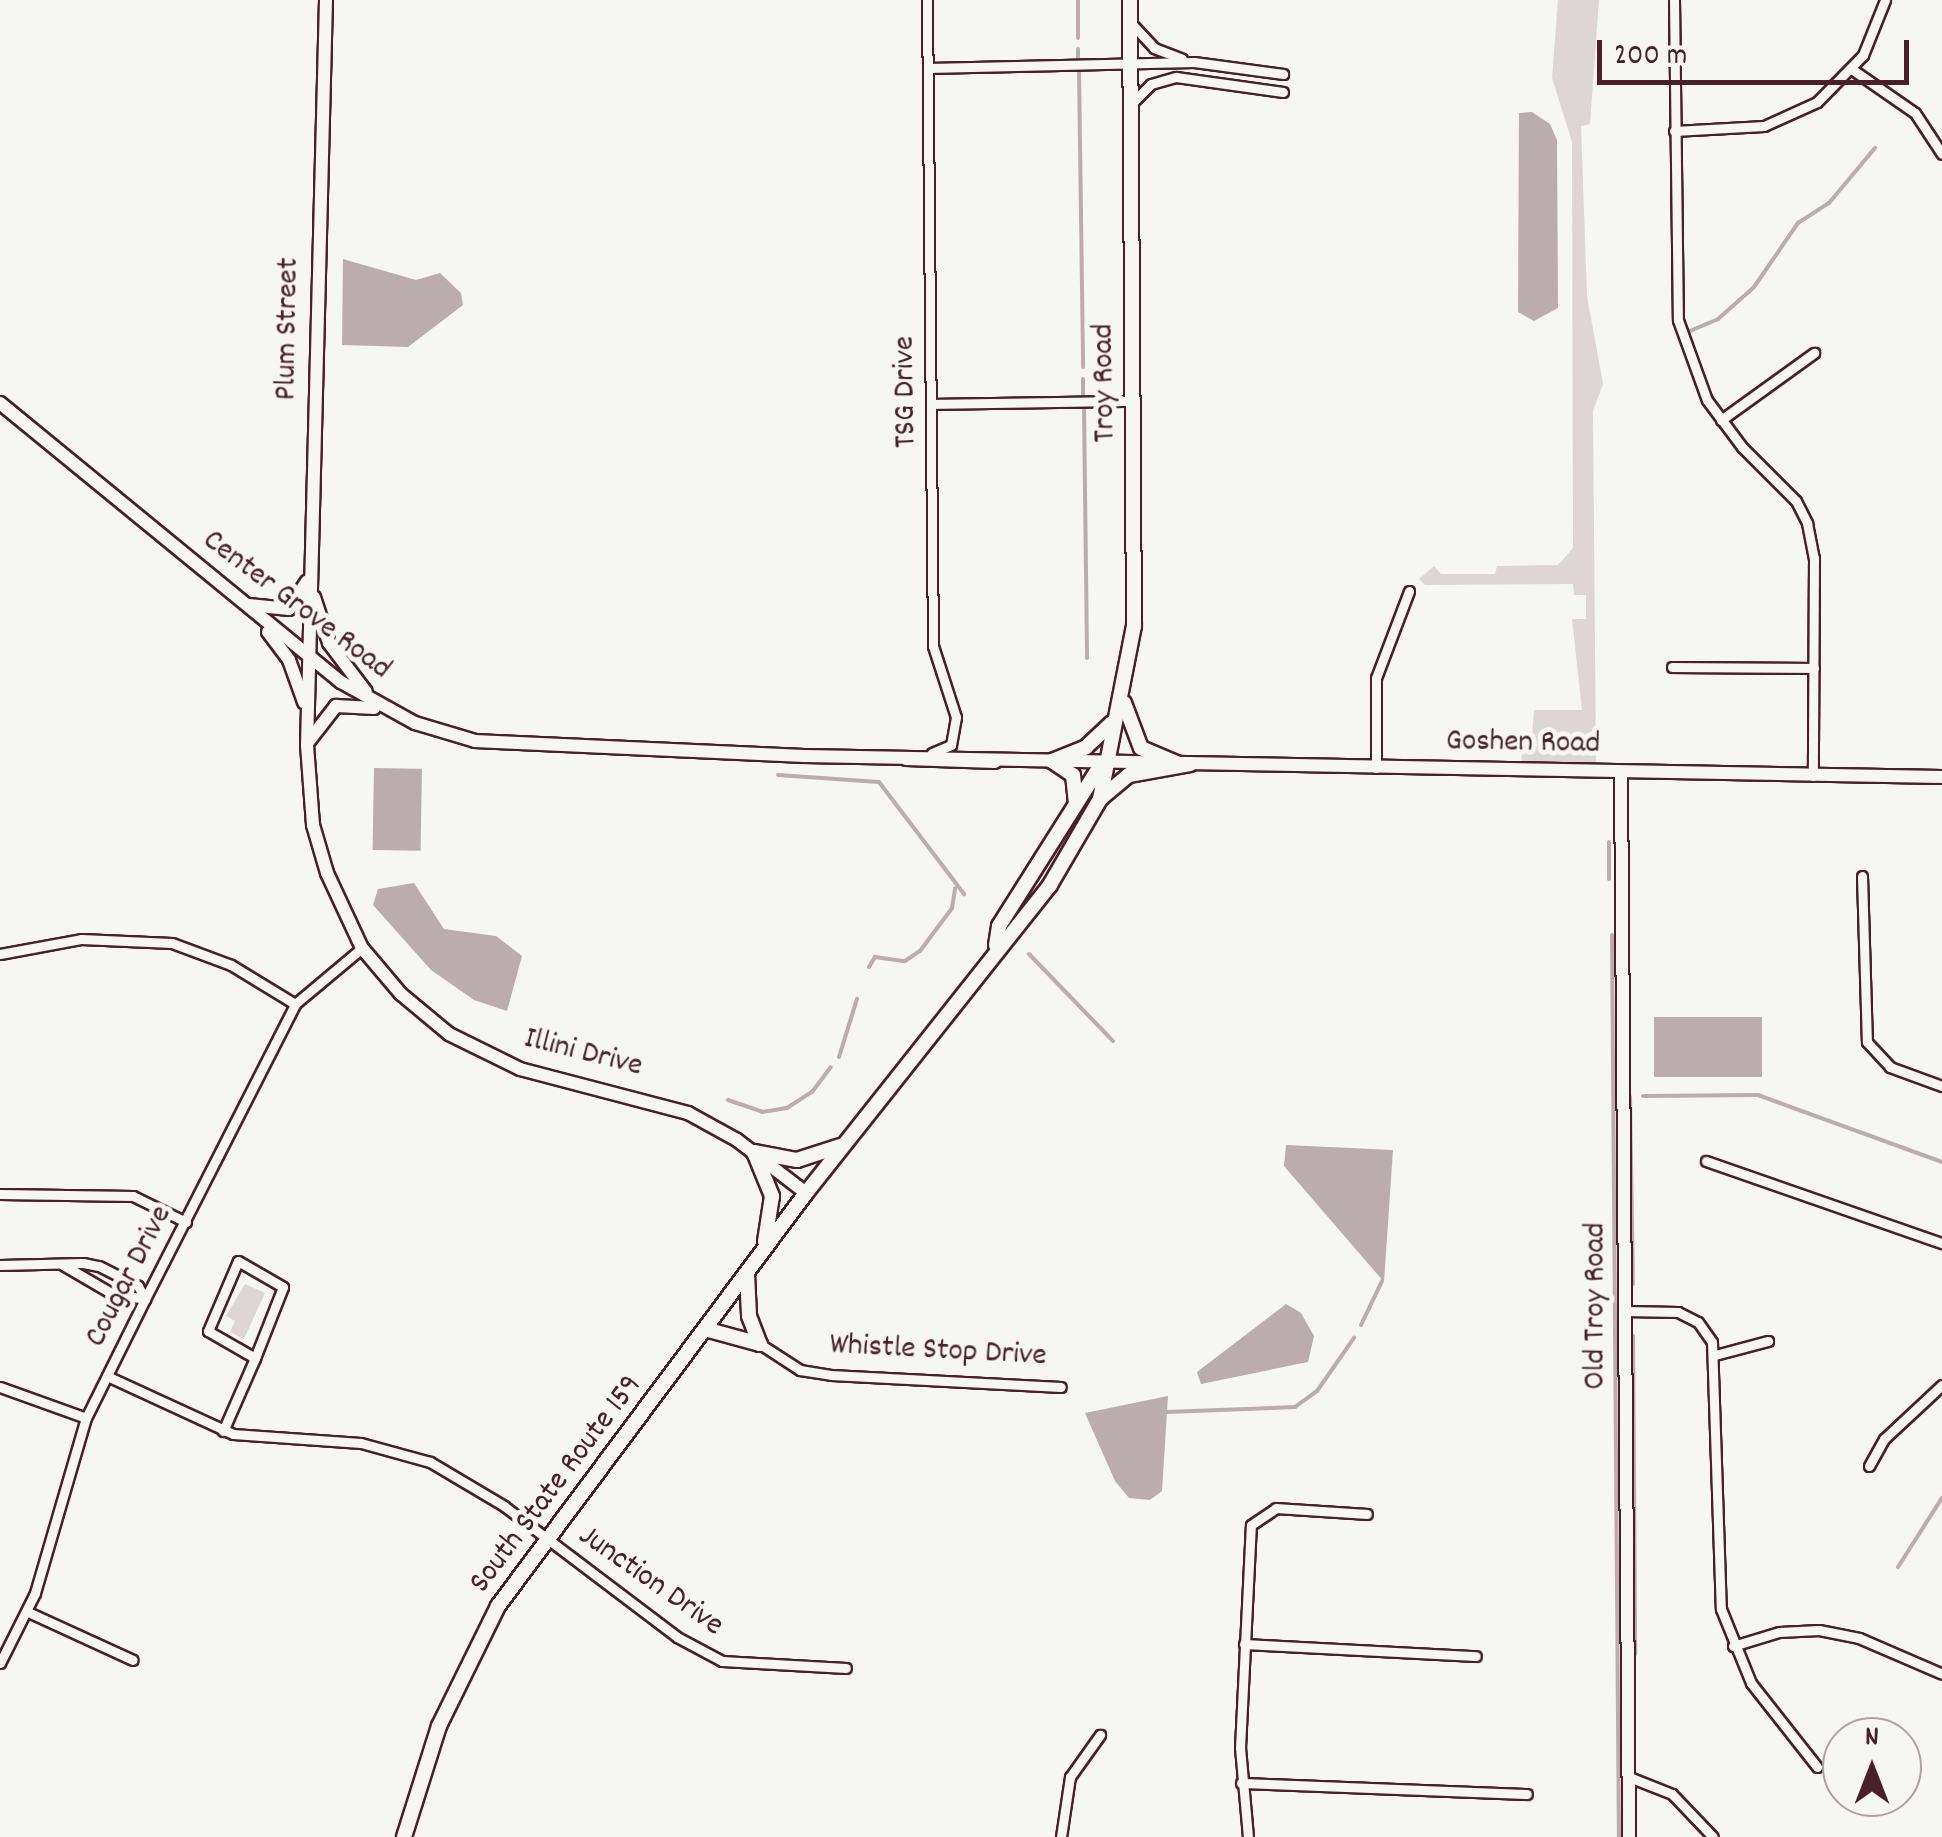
<!DOCTYPE html>
<style>
body{margin:0}
#map{position:relative;width:1942px;height:1837px;overflow:hidden;background:#f6f6f2;font-family:Dekko,sans-serif}
div>[style]{position:absolute}
[style*='--x']{left:calc(var(--x)*1px);top:calc(var(--y)*1px);width:calc(var(--w)*1px);rotate:calc(var(--a)*1deg)}
.green>*{inset:0;background:#ddd6d5}
.water>*{inset:0;background:#bbadae;transform-origin:0 0}
.stream>*{height:4px;margin:-2px;padding:0 2px;transform-origin:2px;border-radius:2px;background:#bbadae}
.roads{filter:drop-shadow(2px 0 #4a1f2b) drop-shadow(-2px 0 #4a1f2b) drop-shadow(0 2px #4a1f2b) drop-shadow(0 -2px #4a1f2b)}
.street>*{height:9px;margin:-4.5px;padding:0 4.5px;transform-origin:4.5px;border-radius:4.5px;background:#f6f6f2}
.secondary>*{height:12px;margin:-6px;padding:0 6px;transform-origin:6px;border-radius:6px;background:#f6f6f2}
.primary>*{height:14px;margin:-7px;padding:0 7px;transform-origin:7px;border-radius:7px;background:#f6f6f2}
span{translate:-50% -50%;white-space:nowrap;text-align:center;line-height:1.15;-webkit-text-stroke:10px #f6f6f2;paint-order:stroke}
.street-label{font-size:32px;color:#4a1f2b}
.north{position:absolute;left:1822px;top:1717px;width:100px;height:100px;box-sizing:border-box;background:#f6f6f2;border:2px solid #b1a0a2;border-radius:50%;rotate:0deg;font-size:28px;font-weight:700;line-height:40px;text-align:center;color:#4a1f2b}
.north::after{content:'';display:block;margin:auto;width:35px;height:45px;background:#4a1f2b;clip-path:polygon(50% 0,100% 100%,50% 72%,0 100%)}
.scale{position:absolute;left:1597px;top:40px;width:312px;height:45px;box-sizing:border-box;border:5px solid #4a1f2b;border-top:0;padding-left:12px;font-size:30px;line-height:35px;white-space:nowrap;color:#4a1f2b;-webkit-text-stroke:8px #f6f6f2;paint-order:stroke}
</style>
<div id="map">
<div class="green">
<div style="clip-path:polygon(1558px 0,1599px 0,1590px 124px,1581px 126px,1587px 296px,1603px 384px,1593px 411px,1596px 764px,1521px 762px,1522px 752px,1531px 751px,1534px 710px,1582px 710px,1572px 619px,1586px 619px,1586px 595px,1574px 595px,1573px 584px,1425px 585px,1419px 579px,1434px 566px,1441px 574px,1495px 574px,1497px 566px,1558px 565px,1573px 548px,1572px 142px,1552px 78px)"></div>
<div style="clip-path:polygon(245px 1284px,265px 1293px,244px 1339px,230px 1332px,235px 1321px,226px 1316px)"></div>
</div>
<div class="water">
<div style="clip-path:polygon(1532px 112px,1550px 124px,1557px 140px,1558px 308px,1534px 321px,1518px 312px,1519px 113px)"></div>
<div style="clip-path:polygon(343px 259px,416px 280px,440px 273px,461px 293px,463px 305px,408px 347px,342px 345px)"></div>
<div style="left:374px;top:768px;width:48px;height:82px;rotate:1deg"></div>
<div style="clip-path:polygon(414px 883px,444px 929px,496px 936px,522px 956px,507px 1011px,474px 1000px,431px 970px,373px 905px,378px 889px)"></div>
<div style="left:1762px;top:1017px;width:60px;height:108px;rotate:90deg"></div>
<div style="clip-path:polygon(1286px 1145px,1393px 1150px,1384px 1282px,1284px 1166px)"></div>
<div style="clip-path:polygon(1286px 1304px,1301px 1313px,1314px 1336px,1308px 1362px,1201px 1384px,1197px 1372px)"></div>
<div style="clip-path:polygon(1168px 1396px,1162px 1491px,1150px 1500px,1129px 1498px,1115px 1481px,1085px 1413px)"></div>
</div>
<div class="stream">
<div style="--x:1078;--y:0;--w:38;--a:90"></div>
<div style="--x:1078;--y:49;--w:8;--a:90"></div>
<div style="--x:1079;--y:71;--w:296;--a:89.2"></div>
<div style="--x:1690;--y:331;--w:30;--a:-23"></div>
<div style="--x:1718;--y:319;--w:48;--a:-41.6"></div>
<div style="--x:1754;--y:287;--w:78;--a:-55.5"></div>
<div style="--x:1798;--y:223;--w:37;--a:-33"></div>
<div style="--x:1829;--y:203;--w:72;--a:-50.1"></div>
<div style="--x:1083;--y:379;--w:16;--a:90"></div>
<div style="--x:1084;--y:408;--w:250;--a:89.3"></div>
<div style="--x:778;--y:775;--w:101;--a:4"></div>
<div style="--x:879;--y:782;--w:141;--a:52.8"></div>
<div style="--x:1609;--y:842;--w:37;--a:90"></div>
<div style="--x:1612;--y:935;--w:902;--a:89.56"></div>
<div style="--x:1029;--y:954;--w:121;--a:46"></div>
<div style="--x:869;--y:967;--w:12;--a:-59"></div>
<div style="--x:875;--y:957;--w:30;--a:8"></div>
<div style="--x:905;--y:961;--w:18;--a:-34"></div>
<div style="--x:920;--y:951;--w:54;--a:-53.3"></div>
<div style="--x:952;--y:908;--w:20;--a:-81"></div>
<div style="--x:839;--y:1057;--w:61;--a:-72.8"></div>
<div style="--x:1643;--y:1096;--w:115;--a:-0.5"></div>
<div style="--x:1758;--y:1095;--w:196;--a:20"></div>
<div style="--x:1630;--y:1097;--w:187;--a:89.1"></div>
<div style="--x:728;--y:1100;--w:36;--a:19"></div>
<div style="--x:762;--y:1112;--w:25;--a:-9"></div>
<div style="--x:787;--y:1108;--w:30;--a:-33"></div>
<div style="--x:812;--y:1092;--w:31;--a:-53"></div>
<div style="--x:1361;--y:1325;--w:49;--a:-64.5"></div>
<div style="--x:1633;--y:1336;--w:318;--a:89.6"></div>
<div style="--x:1167;--y:1412;--w:128;--a:-2.2"></div>
<div style="--x:1295;--y:1407;--w:27;--a:-36"></div>
<div style="--x:1317;--y:1391;--w:65;--a:-55.1"></div>
<div style="--x:1898;--y:1567;--w:82;--a:-57.5"></div>
</div>
<div class="roads">
<div class="street">
<div style="--x:927;--y:0;--w:646;--a:89.47"></div>
<div style="--x:933;--y:646;--w:75;--a:72.1"></div>
<div style="--x:956;--y:717;--w:28;--a:100"></div>
<div style="--x:951;--y:745;--w:21;--a:157"></div>
<div style="--x:1674;--y:0;--w:320;--a:89.3"></div>
<div style="--x:1678;--y:320;--w:85;--a:70.1"></div>
<div style="--x:1707;--y:400;--w:59;--a:53.3"></div>
<div style="--x:1742;--y:447;--w:76;--a:45"></div>
<div style="--x:1796;--y:501;--w:25;--a:63"></div>
<div style="--x:1807;--y:523;--w:36;--a:79"></div>
<div style="--x:1814;--y:558;--w:218;--a:90.3"></div>
<div style="--x:1131;--y:23;--w:34;--a:47"></div>
<div style="--x:1154;--y:48;--w:30;--a:21"></div>
<div style="--x:928;--y:68;--w:266;--a:-1.3"></div>
<div style="--x:1194;--y:62;--w:90;--a:7.7"></div>
<div style="--x:1853;--y:70;--w:75;--a:34.7"></div>
<div style="--x:1915;--y:113;--w:49;--a:56.6"></div>
<div style="--x:1131;--y:104;--w:28;--a:-45"></div>
<div style="--x:1151;--y:84;--w:26;--a:-16"></div>
<div style="--x:1176;--y:77;--w:108;--a:8"></div>
<div style="--x:1674;--y:131;--w:90;--a:-3.2"></div>
<div style="--x:1764;--y:126;--w:58;--a:-24.4"></div>
<div style="--x:1817;--y:102;--w:66;--a:-45.6"></div>
<div style="--x:1863;--y:55;--w:59;--a:-68.2"></div>
<div style="--x:932;--y:404;--w:202;--a:-0.9"></div>
<div style="--x:1721;--y:420;--w:115;--a:-35.8"></div>
<div style="--x:1672;--y:667;--w:142;--a:0.4"></div>
<div style="--x:1376;--y:768;--w:90;--a:-90"></div>
<div style="--x:1376;--y:678;--w:93;--a:-69.2"></div>
<div style="--x:1862;--y:876;--w:166;--a:88.3"></div>
<div style="--x:1867;--y:1042;--w:34;--a:47"></div>
<div style="--x:1890;--y:1067;--w:55;--a:20.1"></div>
<div style="--x:0;--y:954;--w:82;--a:-10.5"></div>
<div style="--x:81;--y:939;--w:91;--a:2.5"></div>
<div style="--x:172;--y:943;--w:63;--a:20.4"></div>
<div style="--x:231;--y:965;--w:75;--a:31.4"></div>
<div style="--x:1706;--y:1161;--w:250;--a:19.2"></div>
<div style="--x:0;--y:1194;--w:133;--a:0.9"></div>
<div style="--x:133;--y:1196;--w:59;--a:26.1"></div>
<div style="--x:238;--y:1261;--w:52;--a:30"></div>
<div style="--x:283;--y:1287;--w:76;--a:111.5"></div>
<div style="--x:255;--y:1358;--w:54;--a:-150.1"></div>
<div style="--x:208;--y:1331;--w:76;--a:-66.8"></div>
<div style="--x:0;--y:1265;--w:83;--a:-1.4"></div>
<div style="--x:83;--y:1263;--w:16;--a:11"></div>
<div style="--x:99;--y:1266;--w:44;--a:27.1"></div>
<div style="--x:138;--y:1286;--w:15;--a:62"></div>
<div style="--x:145;--y:1299;--w:35;--a:-170"></div>
<div style="--x:111;--y:1293;--w:56;--a:-149.7"></div>
<div style="--x:1625;--y:1311;--w:53;--a:1.1"></div>
<div style="--x:1678;--y:1312;--w:22;--a:27"></div>
<div style="--x:1698;--y:1322;--w:24;--a:55"></div>
<div style="--x:1712;--y:1342;--w:267;--a:88.1"></div>
<div style="--x:1721;--y:1609;--w:80;--a:67.9"></div>
<div style="--x:1751;--y:1683;--w:107;--a:51.8"></div>
<div style="--x:760;--y:1344;--w:48;--a:33"></div>
<div style="--x:800;--y:1370;--w:31;--a:9"></div>
<div style="--x:831;--y:1375;--w:230;--a:3"></div>
<div style="--x:1715;--y:1355;--w:55;--a:-14.8"></div>
<div style="--x:107;--y:1376;--w:139;--a:24.7"></div>
<div style="--x:233;--y:1434;--w:128;--a:4"></div>
<div style="--x:361;--y:1443;--w:72;--a:15.4"></div>
<div style="--x:430;--y:1462;--w:86;--a:30.7"></div>
<div style="--x:504;--y:1506;--w:217;--a:37.1"></div>
<div style="--x:677;--y:1637;--w:51;--a:28.1"></div>
<div style="--x:722;--y:1661;--w:124;--a:3.2"></div>
<div style="--x:0;--y:1387;--w:91;--a:19.8"></div>
<div style="--x:223;--y:1431;--w:80;--a:-66.3"></div>
<div style="--x:1869;--y:1466;--w:31;--a:-61"></div>
<div style="--x:1884;--y:1439;--w:79;--a:-43"></div>
<div style="--x:28;--y:1612;--w:115;--a:24.6"></div>
<div style="--x:1244;--y:1644;--w:232;--a:3"></div>
<div style="--x:1733;--y:1646;--w:48;--a:-16.9"></div>
<div style="--x:1779;--y:1632;--w:40;--a:-2.9"></div>
<div style="--x:1819;--y:1630;--w:41;--a:11.3"></div>
<div style="--x:1859;--y:1638;--w:90;--a:23.4"></div>
<div style="--x:0;--y:1663;--w:78;--a:-63.4"></div>
<div style="--x:35;--y:1593;--w:182;--a:-73.8"></div>
<div style="--x:86;--y:1418;--w:133;--a:-63.6"></div>
<div style="--x:145;--y:1299;--w:331;--a:-63"></div>
<div style="--x:295;--y:1004;--w:87;--a:-39.9"></div>
<div style="--x:1629;--y:1777;--w:46;--a:21.6"></div>
<div style="--x:1672;--y:1794;--w:59;--a:46.4"></div>
<div style="--x:1241;--y:1783;--w:286;--a:2.2"></div>
<div style="--x:1061;--y:1837;--w:61;--a:-81.5"></div>
<div style="--x:1070;--y:1777;--w:52;--a:-54.5"></div>
<div style="--x:1248;--y:1837;--w:89;--a:-95.1"></div>
<div style="--x:1240;--y:1748;--w:223;--a:-87.2"></div>
<div style="--x:1251;--y:1525;--w:30;--a:-34"></div>
<div style="--x:1276;--y:1508;--w:91;--a:3.8"></div>
</div>
<div class="secondary">
<div style="--x:326;--y:0;--w:745;--a:91.46"></div>
<div style="--x:307;--y:745;--w:80;--a:85.7"></div>
<div style="--x:313;--y:825;--w:50;--a:73.7"></div>
<div style="--x:327;--y:873;--w:83;--a:65"></div>
<div style="--x:362;--y:948;--w:60;--a:49.7"></div>
<div style="--x:401;--y:994;--w:62;--a:39.8"></div>
<div style="--x:449;--y:1034;--w:79;--a:26.2"></div>
<div style="--x:520;--y:1069;--w:174;--a:14.7"></div>
<div style="--x:688;--y:1113;--w:56;--a:28.9"></div>
<div style="--x:737;--y:1140;--w:87;--a:37.5"></div>
<div style="--x:0;--y:403;--w:441;--a:39.3"></div>
<div style="--x:341;--y:682;--w:85;--a:29"></div>
<div style="--x:415;--y:723;--w:63;--a:16.7"></div>
<div style="--x:475;--y:741;--w:329;--a:2.6"></div>
<div style="--x:804;--y:756;--w:1138;--a:1.06"></div>
<div style="--x:314;--y:597;--w:48;--a:71.9"></div>
<div style="--x:329;--y:643;--w:61;--a:52.9"></div>
<div style="--x:249;--y:605;--w:40;--a:5.7"></div>
<div style="--x:289;--y:609;--w:33;--a:-57"></div>
<div style="--x:268;--y:632;--w:35;--a:53"></div>
<div style="--x:289;--y:660;--w:45;--a:70.3"></div>
<div style="--x:308;--y:742;--w:46;--a:-52.1"></div>
<div style="--x:336;--y:706;--w:38;--a:3"></div>
<div style="--x:906;--y:759;--w:89;--a:1.9"></div>
<div style="--x:1621;--y:774;--w:1063;--a:89.57"></div>
</div>
<div class="primary">
<div style="--x:1124;--y:703;--w:48;--a:69.3"></div>
<div style="--x:1141;--y:748;--w:39;--a:23"></div>
<div style="--x:1052;--y:761;--w:37;--a:-22"></div>
<div style="--x:1086;--y:747;--w:35;--a:-43"></div>
<div style="--x:1052;--y:761;--w:25;--a:34"></div>
<div style="--x:1073;--y:775;--w:28;--a:84"></div>
<div style="--x:1100;--y:799;--w:38;--a:-40"></div>
<div style="--x:1129;--y:775;--w:62;--a:-10.2"></div>
<div style="--x:996;--y:945;--w:19;--a:-81"></div>
<div style="--x:999;--y:926;--w:189;--a:-57.7"></div>
<div style="--x:754;--y:1152;--w:48;--a:67.8"></div>
<div style="--x:772;--y:1196;--w:46;--a:98.8"></div>
<div style="--x:754;--y:1152;--w:44;--a:10.5"></div>
<div style="--x:797;--y:1160;--w:45;--a:-18"></div>
<div style="--x:747;--y:1273;--w:43;--a:87.3"></div>
<div style="--x:749;--y:1316;--w:30;--a:69"></div>
<div style="--x:705;--y:1329;--w:57;--a:15.3"></div>
<div style="--x:404;--y:1837;--w:116;--a:-72.5"></div>
<div style="--x:439;--y:1726;--w:134;--a:-63.8"></div>
<div style="--x:498;--y:1606;--w:515;--a:-53.29"></div>
<div style="--x:806;--y:1193;--w:393;--a:-51.6"></div>
<div style="--x:1050;--y:885;--w:99;--a:-59.8"></div>
<div style="--x:1100;--y:799;--w:176;--a:-78.9"></div>
<div style="--x:1134;--y:626;--w:626;--a:-90.37"></div>
</div>
</div>
<div class="street-label">
<span style="left:289px;top:329px;rotate:-89deg">Plum Street</span>
<span style="left:1106px;top:383px;rotate:-91deg">Troy Road</span>
<span style="left:907px;top:392px;rotate:-91deg">TSG Drive</span>
<span style="left:296px;top:606px;rotate:37deg">Center Grove Road</span>
<span style="left:1523px;top:744px;rotate:1deg">Goshen Road</span>
<span style="left:583px;top:1054px;rotate:14deg">Illini Drive</span>
<span style="left:130px;top:1277px;rotate:-63deg">Cougar Drive</span>
<span style="left:1597px;top:1306px;rotate:-90deg">Old Troy Road</span>
<span style="left:938px;top:1352px;rotate:3deg">Whistle Stop Drive</span>
<span style="left:557px;top:1485px;rotate:-53deg">South State Route 159</span>
<span style="left:650px;top:1582px;rotate:35deg">Junction Drive</span>
</div>
<div class="north">N</div>
<div class="scale">200 m</div>
</div>
